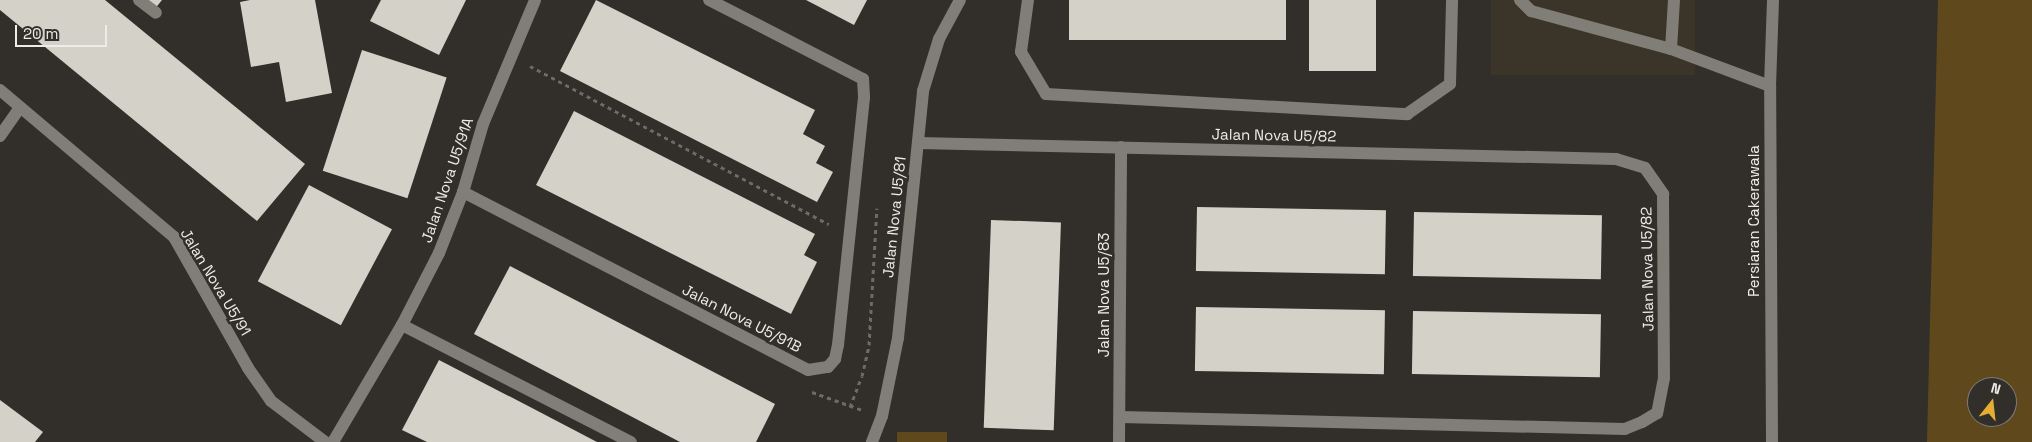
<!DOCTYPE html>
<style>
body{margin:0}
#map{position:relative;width:2032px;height:442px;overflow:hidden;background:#322f2a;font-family:"Space Grotesk",sans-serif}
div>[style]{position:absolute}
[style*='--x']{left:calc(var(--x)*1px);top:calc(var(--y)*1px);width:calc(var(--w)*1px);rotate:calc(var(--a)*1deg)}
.built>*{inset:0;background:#3b3529;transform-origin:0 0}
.green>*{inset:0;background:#5f491c;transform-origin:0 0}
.building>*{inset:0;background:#d4d1c9;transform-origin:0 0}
.path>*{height:3px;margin-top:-1.5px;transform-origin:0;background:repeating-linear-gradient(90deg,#6e6b67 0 4px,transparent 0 8px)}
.minor>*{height:12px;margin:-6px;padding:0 6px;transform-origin:6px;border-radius:6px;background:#817e77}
span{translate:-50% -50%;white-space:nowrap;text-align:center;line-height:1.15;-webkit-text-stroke:5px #322f2a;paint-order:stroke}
.street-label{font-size:15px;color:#eeece8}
.north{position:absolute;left:1967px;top:377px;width:50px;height:50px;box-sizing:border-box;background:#322f2a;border:1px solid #7d7b76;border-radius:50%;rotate:16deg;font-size:14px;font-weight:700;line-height:20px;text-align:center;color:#eeece8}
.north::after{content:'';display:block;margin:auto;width:18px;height:22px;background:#e4ae35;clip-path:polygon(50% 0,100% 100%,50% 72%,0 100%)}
.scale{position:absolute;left:15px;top:25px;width:92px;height:22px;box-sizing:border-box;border:2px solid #eeece8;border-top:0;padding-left:6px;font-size:15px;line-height:18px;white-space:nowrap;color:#eeece8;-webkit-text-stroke:4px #322f2a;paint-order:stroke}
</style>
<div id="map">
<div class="built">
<div style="left:1491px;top:0;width:204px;height:75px"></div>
</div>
<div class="green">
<div style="clip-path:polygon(evenodd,1938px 0,2032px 0,2032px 442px,1927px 442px,1938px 0,1977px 387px,2007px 387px,2007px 417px,1977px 417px,1977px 387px)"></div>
<div style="left:897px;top:432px;width:50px;height:11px"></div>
</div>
<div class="building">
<div style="clip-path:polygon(0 0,105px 0,305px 164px,257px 221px,0 10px)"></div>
<div style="clip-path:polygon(142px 0,162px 0,154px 10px)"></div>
<div style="clip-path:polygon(250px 0,315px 0,332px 93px,286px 102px,279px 62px,251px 67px,240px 2px)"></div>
<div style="clip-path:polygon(381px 0,466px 0,439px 55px,370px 21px)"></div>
<div style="clip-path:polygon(596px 0,815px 110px,803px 134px,825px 146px,816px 163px,833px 172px,817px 202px,560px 71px)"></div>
<div style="clip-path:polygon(806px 0,867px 0,854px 25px)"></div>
<div style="left:1069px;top:0;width:217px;height:40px"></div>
<div style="left:1309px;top:0;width:67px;height:71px"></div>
<div style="left:362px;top:50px;width:89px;height:127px;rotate:18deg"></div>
<div style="clip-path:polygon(574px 111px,815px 234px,804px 255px,817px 262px,791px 314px,536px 185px)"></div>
<div style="left:309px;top:185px;width:94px;height:109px;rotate:28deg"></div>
<div style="left:1197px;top:207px;width:189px;height:64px;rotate:1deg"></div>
<div style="left:1414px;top:212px;width:188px;height:64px;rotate:1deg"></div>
<div style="left:991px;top:220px;width:70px;height:208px;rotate:2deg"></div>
<div style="clip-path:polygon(510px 266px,775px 404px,756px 442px,680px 442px,474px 334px)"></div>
<div style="left:1196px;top:307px;width:189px;height:64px;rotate:1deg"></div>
<div style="left:1413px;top:311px;width:188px;height:63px;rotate:1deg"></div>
<div style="clip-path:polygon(439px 360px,532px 408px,597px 442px,427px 442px,402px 430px)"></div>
<div style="clip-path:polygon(0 400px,43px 432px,35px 442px,0 442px)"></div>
</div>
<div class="path">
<div style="--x:530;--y:66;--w:338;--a:27.9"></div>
<div style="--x:812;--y:392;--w:53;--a:19.8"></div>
<div style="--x:850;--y:407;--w:33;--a:-69"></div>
<div style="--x:862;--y:376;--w:32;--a:-77"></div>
<div style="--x:869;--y:345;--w:137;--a:-86.7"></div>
</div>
<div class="minor">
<div style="--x:139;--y:0;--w:21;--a:37"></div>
<div style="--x:1028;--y:0;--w:52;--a:97.7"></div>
<div style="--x:1021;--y:52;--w:49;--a:59.2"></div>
<div style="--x:1046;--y:94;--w:362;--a:3.2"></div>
<div style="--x:1407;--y:114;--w:52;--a:-34.9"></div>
<div style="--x:1450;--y:84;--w:84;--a:-88.6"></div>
<div style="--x:1520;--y:0;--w:16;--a:45"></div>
<div style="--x:1531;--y:11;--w:145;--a:15.2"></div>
<div style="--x:1674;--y:0;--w:49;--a:93.5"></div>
<div style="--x:1671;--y:49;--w:106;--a:20.5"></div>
<div style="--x:0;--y:90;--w:228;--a:40.2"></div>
<div style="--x:174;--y:237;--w:150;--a:60.5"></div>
<div style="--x:248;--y:368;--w:40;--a:55.1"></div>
<div style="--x:271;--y:401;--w:68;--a:37.2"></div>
<div style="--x:0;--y:136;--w:35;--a:-55"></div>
<div style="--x:918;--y:143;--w:698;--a:1.31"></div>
<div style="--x:1616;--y:159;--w:30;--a:17"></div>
<div style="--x:1645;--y:168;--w:32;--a:55"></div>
<div style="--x:1663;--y:194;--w:184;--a:89.7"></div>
<div style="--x:1664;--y:378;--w:36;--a:101"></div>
<div style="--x:1657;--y:413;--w:17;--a:149"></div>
<div style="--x:1642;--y:422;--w:18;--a:158"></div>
<div style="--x:1625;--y:429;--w:505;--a:-178.64"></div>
<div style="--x:463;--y:192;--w:388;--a:27.3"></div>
<div style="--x:808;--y:370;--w:20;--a:-9"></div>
<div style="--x:828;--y:367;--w:11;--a:-49"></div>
<div style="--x:835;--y:359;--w:14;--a:-78"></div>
<div style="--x:838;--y:345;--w:249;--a:-84"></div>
<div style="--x:864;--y:97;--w:18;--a:-93"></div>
<div style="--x:863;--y:79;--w:173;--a:-152.8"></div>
<div style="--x:402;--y:325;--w:257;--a:27.1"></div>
<div style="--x:333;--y:442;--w:136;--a:-59.5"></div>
<div style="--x:402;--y:325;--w:81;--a:-62.8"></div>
<div style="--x:439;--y:253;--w:66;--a:-68.5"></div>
<div style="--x:463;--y:192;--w:71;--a:-73.6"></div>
<div style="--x:483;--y:124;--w:134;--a:-67.2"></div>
<div style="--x:872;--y:442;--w:28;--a:-69"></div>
<div style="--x:882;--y:416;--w:80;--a:-78.4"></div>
<div style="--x:898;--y:338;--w:248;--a:-84.2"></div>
<div style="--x:923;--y:91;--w:54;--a:-72.9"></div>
<div style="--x:939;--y:39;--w:44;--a:-61.7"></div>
<div style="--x:1119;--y:442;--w:295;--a:-89.6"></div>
<div style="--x:1772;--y:442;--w:356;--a:-90.3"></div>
<div style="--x:1770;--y:86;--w:86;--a:-88"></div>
</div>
<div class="street-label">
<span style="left:1274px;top:135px;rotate:1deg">Jalan Nova U5/82</span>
<span style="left:447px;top:180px;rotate:-71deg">Jalan Nova U5/91A</span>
<span style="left:894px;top:217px;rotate:-84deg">Jalan Nova U5/81</span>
<span style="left:1754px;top:221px;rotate:-90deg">Persiaran Cakerawala</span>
<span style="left:1647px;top:269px;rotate:-91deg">Jalan Nova U5/82</span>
<span style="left:216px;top:282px;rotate:59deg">Jalan Nova U5/91</span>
<span style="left:1104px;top:295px;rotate:-90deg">Jalan Nova U5/83</span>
<span style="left:742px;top:318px;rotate:27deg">Jalan Nova U5/91B</span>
</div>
<div class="north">N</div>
<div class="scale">20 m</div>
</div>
